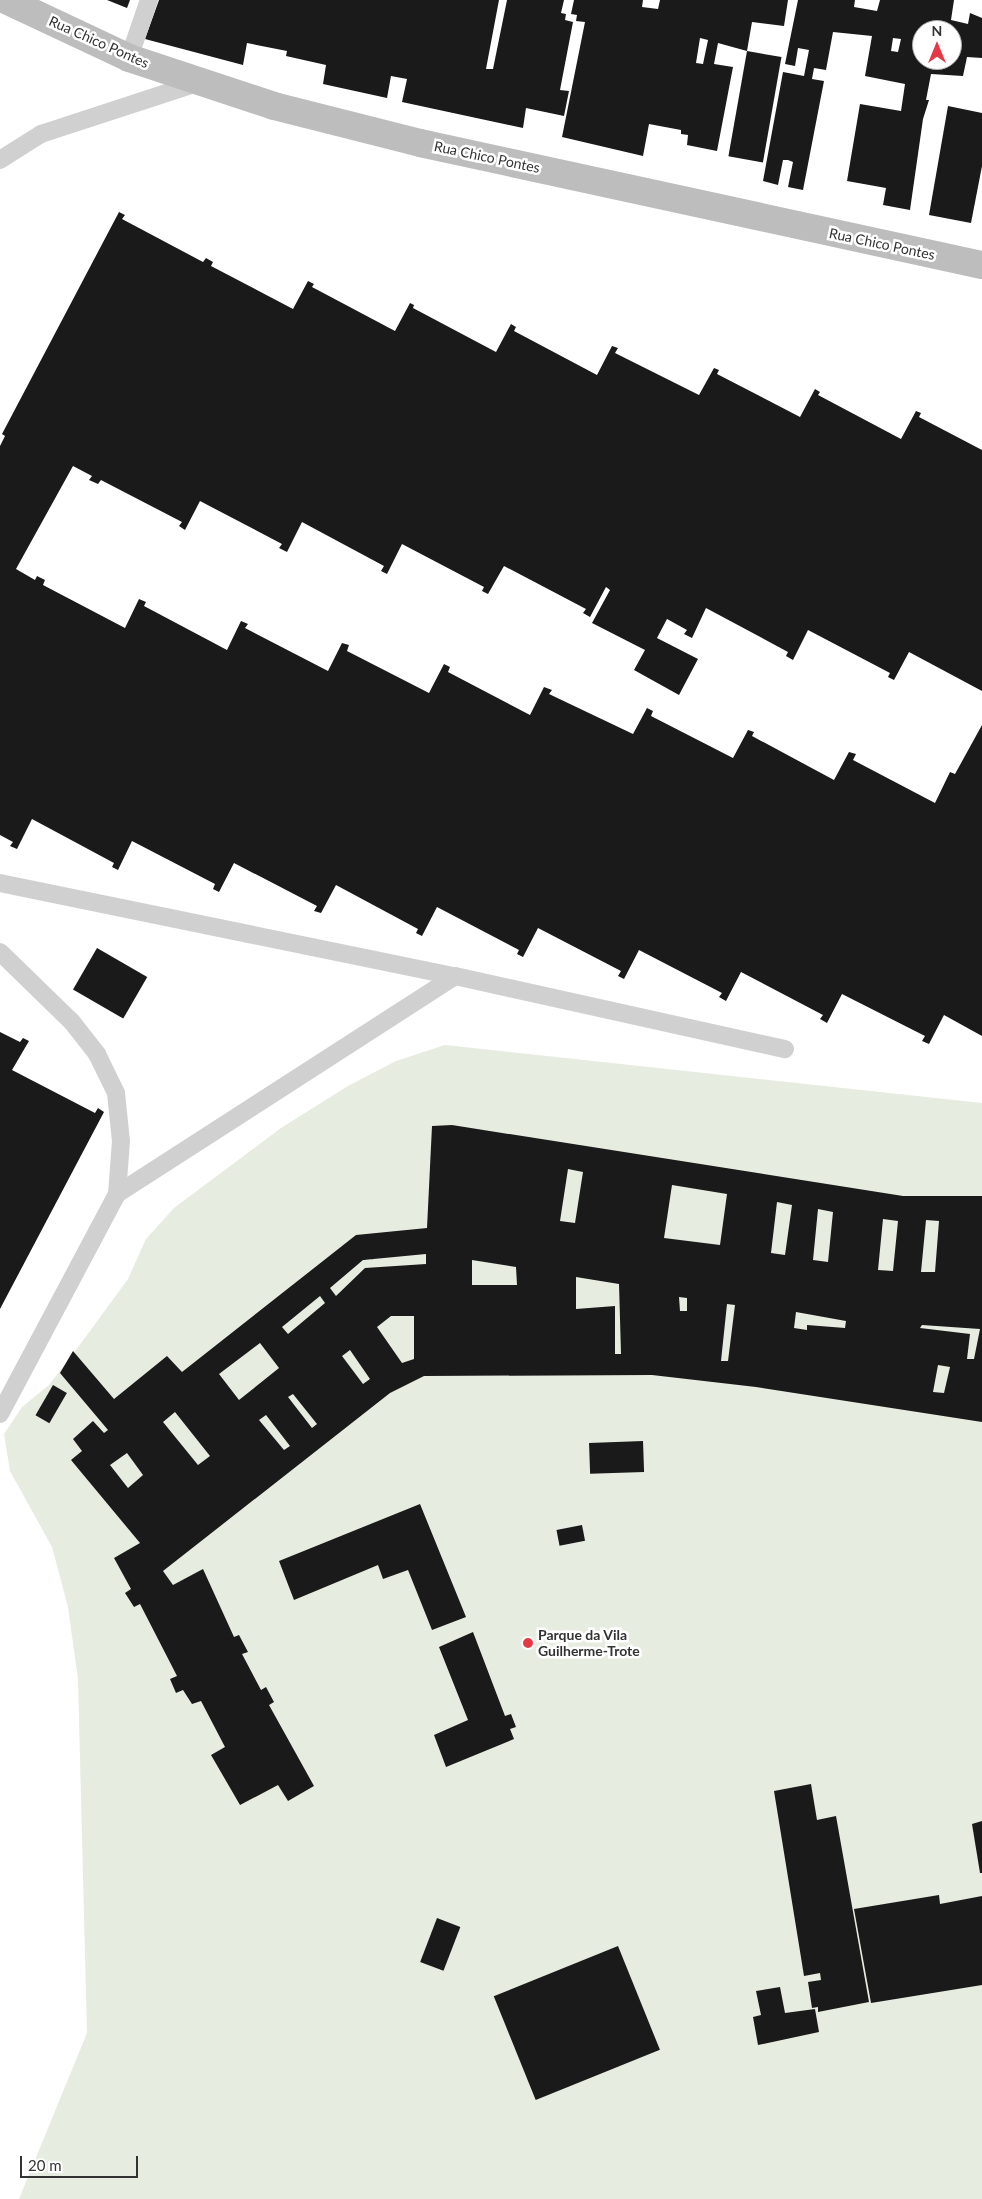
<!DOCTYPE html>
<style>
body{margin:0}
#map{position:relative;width:982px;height:2199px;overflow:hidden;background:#fff;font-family:Lato,sans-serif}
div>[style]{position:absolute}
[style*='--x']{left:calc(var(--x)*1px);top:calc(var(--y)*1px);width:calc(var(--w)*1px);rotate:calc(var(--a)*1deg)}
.green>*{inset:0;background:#e6ecdf}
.building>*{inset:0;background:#1a1a1a;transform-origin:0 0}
.service>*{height:18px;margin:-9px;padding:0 9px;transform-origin:9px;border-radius:9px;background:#d0d0d0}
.secondary>*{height:28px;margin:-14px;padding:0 14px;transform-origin:14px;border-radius:14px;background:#bdbdbd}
.dots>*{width:14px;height:14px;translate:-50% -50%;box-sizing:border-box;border:2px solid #fff;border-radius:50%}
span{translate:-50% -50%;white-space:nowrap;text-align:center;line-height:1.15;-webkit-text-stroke:5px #fff;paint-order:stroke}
.street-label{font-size:14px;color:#333}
.poi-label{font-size:14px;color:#333;font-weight:700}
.left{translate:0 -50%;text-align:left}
.north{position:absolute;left:912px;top:20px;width:50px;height:50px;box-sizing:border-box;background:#fff;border:1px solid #adadad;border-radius:50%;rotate:0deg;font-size:14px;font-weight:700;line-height:20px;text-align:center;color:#333}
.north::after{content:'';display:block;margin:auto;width:18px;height:22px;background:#e63946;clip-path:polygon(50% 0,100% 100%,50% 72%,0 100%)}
.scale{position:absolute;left:20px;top:2156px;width:118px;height:22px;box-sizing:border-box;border:2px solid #333;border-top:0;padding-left:6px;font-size:15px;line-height:18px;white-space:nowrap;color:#333;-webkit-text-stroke:4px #fff;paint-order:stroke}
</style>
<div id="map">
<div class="green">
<div style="clip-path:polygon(445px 1045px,982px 1103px,982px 2199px,19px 2199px,87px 2033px,78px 1679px,68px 1607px,52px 1547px,10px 1471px,4px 1434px,22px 1407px,49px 1385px,79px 1346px,128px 1279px,146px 1239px,174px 1208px,281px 1128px,348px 1086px,396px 1061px)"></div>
</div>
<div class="building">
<div style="clip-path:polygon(107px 0,130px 0,127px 8px)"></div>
<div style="clip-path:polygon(159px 0,499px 0,486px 69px,493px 69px,507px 0,564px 0,561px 13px,566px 14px,565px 20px,573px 22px,560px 90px,569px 91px,564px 116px,526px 108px,523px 128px,402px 102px,407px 79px,391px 76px,387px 98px,323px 84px,326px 65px,286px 56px,287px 51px,247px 43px,243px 65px,145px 39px)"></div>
<div style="clip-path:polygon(evenodd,574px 0,643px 0,642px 7px,658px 9px,660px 0,788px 0,784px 26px,752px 22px,747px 51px,718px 43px,714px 64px,733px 67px,717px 151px,687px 145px,688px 135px,681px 134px,681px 130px,649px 124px,643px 156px,562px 137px,585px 22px,576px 21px,577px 15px,571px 14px,574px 0,700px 38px,708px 40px,703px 64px,696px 63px,700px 38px)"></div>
<div style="clip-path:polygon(evenodd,798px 0,855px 0,854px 7px,877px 11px,880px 0,954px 0,951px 20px,968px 24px,970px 13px,982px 18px,982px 58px,967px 57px,963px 76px,931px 74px,926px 100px,929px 100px,923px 119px,910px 210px,883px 205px,886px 188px,847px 181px,860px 104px,901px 111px,905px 84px,865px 76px,872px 36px,833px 32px,826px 70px,814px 68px,812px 79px,824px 81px,803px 190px,788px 187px,793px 162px,788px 160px,783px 160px,778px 185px,763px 181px,783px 72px,804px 76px,809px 50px,798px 48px,795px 66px,785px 64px,798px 0,922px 30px,952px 30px,952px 60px,922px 60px,922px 30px,798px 0,893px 38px,901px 39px,898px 52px,891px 51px,893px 38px)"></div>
<div style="left:747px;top:51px;width:35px;height:107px;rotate:10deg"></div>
<div style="clip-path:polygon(948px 106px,982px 113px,982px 166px,971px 223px,929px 215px)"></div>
<div style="clip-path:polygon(119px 212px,125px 215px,122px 219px,203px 262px,206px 258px,213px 262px,211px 266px,293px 309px,308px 281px,314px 284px,312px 287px,395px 331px,410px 303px,414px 305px,413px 308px,496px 352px,511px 324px,516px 327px,514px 331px,597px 375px,612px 346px,618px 348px,615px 353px,699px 395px,714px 368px,719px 370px,717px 374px,800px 417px,815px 389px,820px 392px,818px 395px,901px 439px,916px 411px,921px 413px,919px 417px,982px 450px,982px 691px,909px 652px,894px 680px,888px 677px,890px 673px,808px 630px,793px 660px,786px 656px,788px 652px,706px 608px,692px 638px,684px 634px,687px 630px,667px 619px,657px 638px,698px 659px,679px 695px,634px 670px,645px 650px,592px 623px,610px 590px,606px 587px,590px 617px,583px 613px,586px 609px,504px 566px,488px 594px,482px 591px,484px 587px,402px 544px,387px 574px,381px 571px,384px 566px,302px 522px,287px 552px,279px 548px,282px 544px,200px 501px,185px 530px,179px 526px,182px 522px,101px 480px,98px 484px,89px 480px,92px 476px,73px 466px,16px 569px,35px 580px,37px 576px,45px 580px,43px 585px,125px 628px,139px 599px,146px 602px,144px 606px,227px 650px,241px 621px,248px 624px,245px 628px,328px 671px,342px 643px,349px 645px,347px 651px,429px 693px,444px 664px,450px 667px,448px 672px,530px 715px,544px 687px,552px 690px,549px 694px,633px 734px,647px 708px,653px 711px,651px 716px,733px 758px,748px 730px,754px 732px,752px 736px,834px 780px,849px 752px,856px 754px,853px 760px,935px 803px,950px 772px,955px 774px,982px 725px,982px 1036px,944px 1015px,929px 1044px,922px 1041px,925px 1036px,842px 994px,827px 1023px,820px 1019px,823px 1015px,741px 972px,726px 1001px,719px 997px,722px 993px,639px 950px,624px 979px,618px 976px,621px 971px,538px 928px,523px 957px,517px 954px,519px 950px,437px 907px,422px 936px,416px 933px,418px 929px,336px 885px,321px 913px,314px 911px,317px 906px,234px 863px,219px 892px,213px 889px,215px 884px,132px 841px,118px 870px,112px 867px,114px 863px,32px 819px,17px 849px,10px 846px,13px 842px,0 835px,0 446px,5px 436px,2px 434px)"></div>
<div style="left:97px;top:948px;width:58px;height:48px;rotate:30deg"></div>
<div style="clip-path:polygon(0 1032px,20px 1042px,23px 1038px,29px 1041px,12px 1070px,95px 1113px,98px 1108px,104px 1112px,0 1309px)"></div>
<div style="clip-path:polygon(evenodd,452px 1125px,903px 1196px,982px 1196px,982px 1422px,756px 1387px,652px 1375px,424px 1376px,390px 1393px,163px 1571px,173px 1585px,203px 1569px,234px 1637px,239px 1635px,248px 1652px,242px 1654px,261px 1690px,266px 1687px,274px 1702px,269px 1705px,314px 1786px,288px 1801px,278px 1785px,240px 1805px,211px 1755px,225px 1747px,201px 1701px,192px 1704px,183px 1690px,176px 1693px,170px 1679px,177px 1676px,140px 1604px,134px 1607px,125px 1593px,131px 1589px,114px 1558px,140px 1543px,71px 1460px,82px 1451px,73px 1439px,93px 1421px,104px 1433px,108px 1430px,60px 1373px,73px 1351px,114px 1399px,167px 1356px,182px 1372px,356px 1235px,427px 1228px,432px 1126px,452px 1125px,568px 1169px,583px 1172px,575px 1223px,560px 1221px,568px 1169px,452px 1125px,672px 1185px,727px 1194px,720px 1245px,664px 1238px,672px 1185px,452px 1125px,777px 1202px,792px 1205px,785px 1255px,771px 1253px,777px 1202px,452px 1125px,818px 1209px,833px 1212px,828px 1262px,813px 1260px,818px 1209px,452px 1125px,883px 1219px,898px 1221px,893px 1271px,878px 1270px,883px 1219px,452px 1125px,926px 1220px,939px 1221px,935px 1272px,921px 1272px,926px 1220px,452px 1125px,426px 1254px,426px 1264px,365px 1268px,336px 1296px,330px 1288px,363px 1260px,426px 1254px,452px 1125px,472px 1260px,516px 1267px,517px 1285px,472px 1285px,472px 1260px,452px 1125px,576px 1277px,619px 1284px,621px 1354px,615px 1354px,615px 1306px,576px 1309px,576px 1277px,452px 1125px,320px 1296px,325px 1303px,288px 1334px,282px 1327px,320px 1296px,452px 1125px,679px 1297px,687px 1298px,687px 1311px,680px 1311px,679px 1297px,452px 1125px,727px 1304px,735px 1305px,728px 1361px,721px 1361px,727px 1304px,452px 1125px,796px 1312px,846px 1321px,845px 1328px,807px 1325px,807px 1330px,794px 1328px,796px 1312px,452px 1125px,391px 1316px,414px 1316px,414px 1359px,402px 1363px,377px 1327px,391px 1316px,452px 1125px,922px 1325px,980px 1329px,974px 1359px,967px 1359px,970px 1334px,920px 1328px,922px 1325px,452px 1125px,260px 1343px,279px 1368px,239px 1400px,219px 1374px,260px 1343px,452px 1125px,350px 1350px,370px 1379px,363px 1384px,342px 1356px,350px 1350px,452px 1125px,938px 1365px,950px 1367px,944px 1393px,933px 1392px,938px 1365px,452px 1125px,293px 1394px,317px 1424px,312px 1428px,288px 1397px,293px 1394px,452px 1125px,175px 1412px,210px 1456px,198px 1465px,163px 1422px,175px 1412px,452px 1125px,266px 1415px,290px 1446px,284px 1450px,259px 1420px,266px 1415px,452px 1125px,127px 1453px,143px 1475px,128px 1488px,110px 1465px,127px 1453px)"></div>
<div style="left:53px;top:1385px;width:16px;height:35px;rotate:30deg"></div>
<div style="left:643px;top:1441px;width:31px;height:54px;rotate:88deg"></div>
<div style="clip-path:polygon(420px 1504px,466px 1617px,432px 1630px,408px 1570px,383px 1579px,378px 1565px,294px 1600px,279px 1561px)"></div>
<div style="left:582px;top:1525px;width:16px;height:26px;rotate:79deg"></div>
<div style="clip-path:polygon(473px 1632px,505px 1716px,511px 1714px,516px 1727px,510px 1729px,514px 1739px,446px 1767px,434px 1735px,468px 1720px,439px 1647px)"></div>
<div style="clip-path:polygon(811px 1784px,817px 1820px,836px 1816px,869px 2002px,818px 2012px,818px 2007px,812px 2008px,808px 1982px,821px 1980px,820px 1973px,804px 1976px,774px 1791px)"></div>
<div style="clip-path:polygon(982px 1821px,982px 1873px,980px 1873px,972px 1824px)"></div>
<div style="clip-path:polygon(939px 1895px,940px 1904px,982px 1896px,982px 1985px,871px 2003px,854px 1909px)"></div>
<div style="left:437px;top:1918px;width:25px;height:47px;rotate:21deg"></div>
<div style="left:618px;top:1946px;width:112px;height:134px;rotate:68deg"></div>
<div style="clip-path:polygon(780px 1987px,785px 2013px,815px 2009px,819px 2032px,758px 2045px,753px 2017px,761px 2015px,756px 1991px)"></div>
</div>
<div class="service">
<div style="--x:129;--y:58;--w:61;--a:-71"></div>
<div style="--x:0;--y:160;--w:49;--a:-32.4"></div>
<div style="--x:41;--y:134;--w:167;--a:-18.1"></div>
<div style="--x:0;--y:883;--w:464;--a:11.6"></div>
<div style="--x:0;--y:952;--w:100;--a:44.2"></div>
<div style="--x:72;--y:1022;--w:41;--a:52"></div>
<div style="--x:97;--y:1054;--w:43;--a:64"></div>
<div style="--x:116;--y:1093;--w:48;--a:84.1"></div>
<div style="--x:121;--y:1141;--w:53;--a:94.3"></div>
<div style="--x:117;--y:1194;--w:249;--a:118"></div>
<div style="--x:117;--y:1194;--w:402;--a:-32.8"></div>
<div style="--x:455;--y:976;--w:338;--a:12.5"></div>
</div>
<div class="secondary">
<div style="--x:6;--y:0;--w:136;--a:25.2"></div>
<div style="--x:129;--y:58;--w:153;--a:18.3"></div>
<div style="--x:274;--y:106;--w:151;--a:14.2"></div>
<div style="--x:420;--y:143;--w:575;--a:12.25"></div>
</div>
<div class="dots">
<div style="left:528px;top:1643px;background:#e63946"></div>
</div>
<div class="street-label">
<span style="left:99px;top:42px;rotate:24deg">Rua Chico Pontes</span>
<span style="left:487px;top:157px;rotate:12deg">Rua Chico Pontes</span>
<span style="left:882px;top:244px;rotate:12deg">Rua Chico Pontes</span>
</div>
<div class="poi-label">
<span class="left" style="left:538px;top:1643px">Parque da Vila<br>Guilherme-Trote</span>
</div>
<div class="north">N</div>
<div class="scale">20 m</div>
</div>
